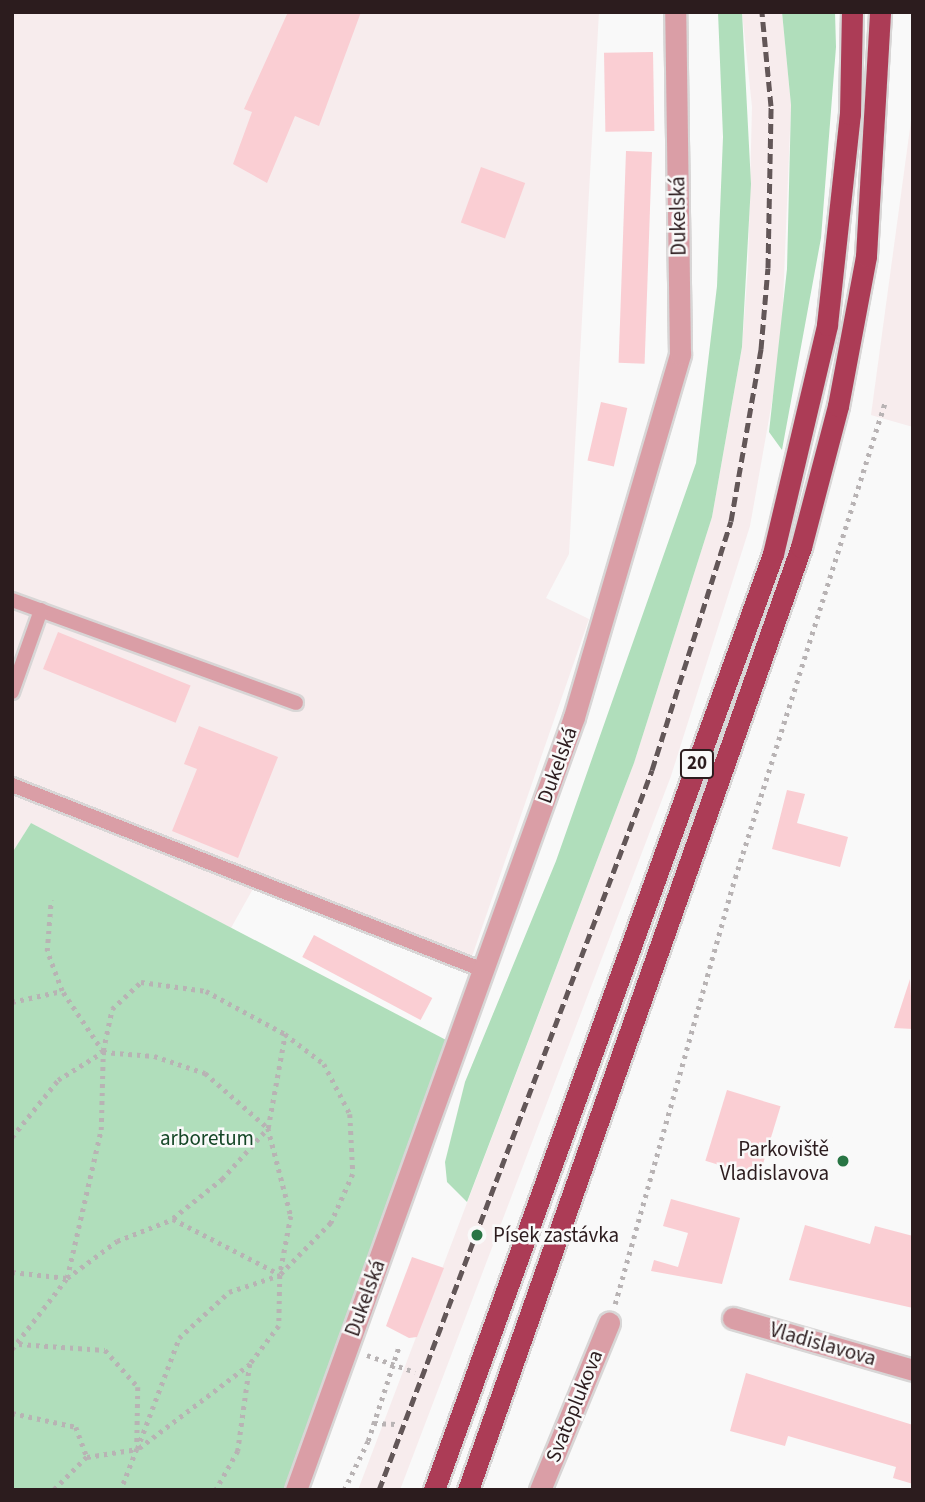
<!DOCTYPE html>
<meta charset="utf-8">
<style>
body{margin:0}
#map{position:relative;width:925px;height:1502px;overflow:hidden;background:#f9f9f9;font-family:"Source Sans 3",sans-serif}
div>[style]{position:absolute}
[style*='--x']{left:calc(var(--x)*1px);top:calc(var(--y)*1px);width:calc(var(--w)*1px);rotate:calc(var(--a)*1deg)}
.built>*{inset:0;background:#f7eced}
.green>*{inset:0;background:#b0debb}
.building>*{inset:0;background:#faced3;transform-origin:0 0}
.path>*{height:4.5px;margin-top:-2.25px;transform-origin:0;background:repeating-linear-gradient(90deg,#b8b3b4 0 3.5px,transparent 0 8.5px)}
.roads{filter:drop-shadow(2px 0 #d8d6d6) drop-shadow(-2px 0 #d8d6d6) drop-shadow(0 2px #d8d6d6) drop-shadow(0 -2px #d8d6d6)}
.service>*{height:14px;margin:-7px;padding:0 7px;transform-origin:7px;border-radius:7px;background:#da9ea6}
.minor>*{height:21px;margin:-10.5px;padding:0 10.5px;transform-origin:10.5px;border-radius:10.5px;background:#da9ea6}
.trunk>*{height:21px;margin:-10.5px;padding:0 10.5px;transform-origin:10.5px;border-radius:10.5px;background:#ac3c56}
.rail>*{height:5px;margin-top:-2.5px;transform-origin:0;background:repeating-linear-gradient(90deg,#635758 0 10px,transparent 0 15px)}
.dots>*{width:19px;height:19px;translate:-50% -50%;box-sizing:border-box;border:4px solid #f9f9f9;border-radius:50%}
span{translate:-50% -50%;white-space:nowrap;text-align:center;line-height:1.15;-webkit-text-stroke:5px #f9f9f9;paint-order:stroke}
.shield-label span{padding:2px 5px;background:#f9f9f9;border:2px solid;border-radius:5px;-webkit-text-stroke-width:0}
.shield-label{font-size:19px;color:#2c1c1e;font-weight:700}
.street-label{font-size:21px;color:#2c1c1e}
.park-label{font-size:21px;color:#154727}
.poi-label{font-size:21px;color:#2c1c1e}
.right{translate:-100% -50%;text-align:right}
.left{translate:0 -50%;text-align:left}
.frame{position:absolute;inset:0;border:14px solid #2c1c1e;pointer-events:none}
</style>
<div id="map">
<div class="built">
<div style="clip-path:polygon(12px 12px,599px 12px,569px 554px,546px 598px,589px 619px,468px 968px,254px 887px,231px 928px,31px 823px,12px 853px)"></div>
<div style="clip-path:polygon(742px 12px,782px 12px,791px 105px,781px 351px,750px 526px,671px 776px,400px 1490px,358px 1490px,634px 763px,712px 517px,742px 347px,748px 267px,752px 107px)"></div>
<div style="clip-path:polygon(913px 106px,913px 427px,871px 415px)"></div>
</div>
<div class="green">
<div style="clip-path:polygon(718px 12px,742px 12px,751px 184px,742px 347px,712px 517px,634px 763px,467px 1202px,447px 1182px,445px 1162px,465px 1082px,556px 861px,696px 463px,717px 286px,723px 137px)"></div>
<div style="clip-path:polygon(782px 12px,835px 12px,836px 47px,821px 238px,782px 450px,769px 432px,787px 269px,791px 105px)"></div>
<div style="clip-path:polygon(31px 823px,448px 1041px,285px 1490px,12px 1490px,12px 853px)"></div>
</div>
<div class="building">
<div style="clip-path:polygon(288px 12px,361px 12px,319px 126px,295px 116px,267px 183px,233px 164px,252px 112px,244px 109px)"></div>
<div style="left:653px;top:52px;width:79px;height:49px;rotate:89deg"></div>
<div style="left:626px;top:151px;width:26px;height:212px;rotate:2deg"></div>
<div style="left:481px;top:167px;width:47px;height:59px;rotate:20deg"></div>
<div style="left:601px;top:402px;width:27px;height:60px;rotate:13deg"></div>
<div style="left:58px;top:632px;width:143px;height:40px;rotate:22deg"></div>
<div style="clip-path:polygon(199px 726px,278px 757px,238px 858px,172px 831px,197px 769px,184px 764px)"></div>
<div style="clip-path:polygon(787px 790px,805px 794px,797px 823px,848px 837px,840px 867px,772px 849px)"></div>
<div style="left:314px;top:935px;width:134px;height:25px;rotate:28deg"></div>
<div style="clip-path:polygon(910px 979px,913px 1029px,894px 1028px)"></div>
<div style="left:727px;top:1090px;width:56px;height:74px;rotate:17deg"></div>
<div style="clip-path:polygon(671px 1199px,740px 1218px,722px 1284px,651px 1271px,654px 1260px,678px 1267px,688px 1233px,663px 1226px)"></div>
<div style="clip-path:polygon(805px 1225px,870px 1244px,875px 1226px,913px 1236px,913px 1308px,789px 1280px)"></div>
<div style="clip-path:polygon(412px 1257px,444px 1268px,417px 1337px,409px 1338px,386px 1326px)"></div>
<div style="clip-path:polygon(746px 1373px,913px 1425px,913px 1484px,893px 1478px,896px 1467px,788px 1436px,785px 1446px,730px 1431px)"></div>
</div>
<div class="path">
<div style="--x:12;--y:1002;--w:51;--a:-12.4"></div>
<div style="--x:103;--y:1051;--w:43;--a:-77.9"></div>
<div style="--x:112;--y:1009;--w:40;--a:-43"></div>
<div style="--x:141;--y:982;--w:66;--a:7.9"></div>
<div style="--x:206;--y:991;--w:90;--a:28.6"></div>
<div style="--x:268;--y:1128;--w:96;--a:-79.7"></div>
<div style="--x:285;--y:1034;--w:49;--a:37.6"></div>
<div style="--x:324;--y:1064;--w:56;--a:62.5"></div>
<div style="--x:350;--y:1114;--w:60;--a:87.1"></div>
<div style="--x:353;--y:1174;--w:54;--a:114.2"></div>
<div style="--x:331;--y:1223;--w:73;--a:134.4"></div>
<div style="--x:12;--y:1137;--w:73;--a:-51.1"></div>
<div style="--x:58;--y:1080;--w:53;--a:-31.9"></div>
<div style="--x:103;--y:1052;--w:51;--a:4.5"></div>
<div style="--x:154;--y:1056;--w:54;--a:18.4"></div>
<div style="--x:205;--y:1073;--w:82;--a:41.1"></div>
<div style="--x:173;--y:1218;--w:63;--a:-38.5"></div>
<div style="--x:222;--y:1179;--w:69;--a:-48"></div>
<div style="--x:268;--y:1128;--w:91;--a:75.4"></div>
<div style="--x:291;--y:1216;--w:59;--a:100.7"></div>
<div style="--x:12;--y:1272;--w:55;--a:6.2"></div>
<div style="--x:67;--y:1278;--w:62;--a:-36.5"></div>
<div style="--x:117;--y:1241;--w:60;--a:-21.4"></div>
<div style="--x:173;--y:1219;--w:119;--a:27.4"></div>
<div style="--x:615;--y:1304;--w:443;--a:-74.3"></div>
<div style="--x:735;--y:878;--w:498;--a:-72.5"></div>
<div style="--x:19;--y:1344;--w:86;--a:4"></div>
<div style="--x:105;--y:1350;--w:50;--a:48.3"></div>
<div style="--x:138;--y:1387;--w:58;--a:91"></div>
<div style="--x:12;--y:1349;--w:90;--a:-52.2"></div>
<div style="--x:67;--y:1278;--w:152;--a:-77.1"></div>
<div style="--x:101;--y:1130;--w:78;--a:-88.5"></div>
<div style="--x:103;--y:1052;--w:73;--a:-123.9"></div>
<div style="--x:62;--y:991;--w:43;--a:-110.6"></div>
<div style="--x:47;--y:951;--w:51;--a:-85.5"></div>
<div style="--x:367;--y:1355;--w:51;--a:19.5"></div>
<div style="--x:12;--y:1413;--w:66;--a:12.3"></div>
<div style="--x:76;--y:1427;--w:32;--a:70"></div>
<div style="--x:87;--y:1457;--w:47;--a:135"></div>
<div style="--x:374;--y:1423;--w:21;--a:3"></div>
<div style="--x:139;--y:1448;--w:139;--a:-37.1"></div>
<div style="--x:250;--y:1364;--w:88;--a:97.9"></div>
<div style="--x:238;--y:1451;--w:45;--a:119.4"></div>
<div style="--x:137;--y:1449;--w:119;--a:-69.3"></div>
<div style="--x:179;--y:1338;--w:68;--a:-42.6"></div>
<div style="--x:229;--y:1292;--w:54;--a:-18.4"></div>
<div style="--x:280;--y:1275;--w:51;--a:91.1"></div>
<div style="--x:279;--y:1326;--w:48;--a:127.3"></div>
<div style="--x:87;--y:1457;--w:51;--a:-9.1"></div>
<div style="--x:137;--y:1449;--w:44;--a:111.3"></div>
<div style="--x:344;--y:1490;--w:55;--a:-63.9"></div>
<div style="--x:368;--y:1441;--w:100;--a:-71.9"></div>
</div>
<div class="roads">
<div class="service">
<div style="--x:12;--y:600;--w:302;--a:19.9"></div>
<div style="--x:12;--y:692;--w:87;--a:-70.5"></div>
<div style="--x:12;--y:785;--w:506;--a:21.44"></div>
</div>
<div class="minor">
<div style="--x:733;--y:1318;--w:187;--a:16.1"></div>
<div style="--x:296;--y:1490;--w:821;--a:-70.22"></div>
<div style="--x:574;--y:717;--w:378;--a:-73.7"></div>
<div style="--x:680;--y:354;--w:342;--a:-90.8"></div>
<div style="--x:540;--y:1490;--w:181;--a:-67.6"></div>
</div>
<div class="trunk">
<div style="--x:434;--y:1490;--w:995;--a:-70.09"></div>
<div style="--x:773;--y:554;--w:235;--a:-76.7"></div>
<div style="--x:827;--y:325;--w:212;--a:-83.8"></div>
<div style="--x:850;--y:114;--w:102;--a:-88.9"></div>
<div style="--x:468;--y:1490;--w:1000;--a:-70.55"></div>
<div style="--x:801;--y:547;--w:146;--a:-75.3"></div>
<div style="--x:838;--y:406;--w:153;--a:-79.4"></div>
<div style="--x:866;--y:256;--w:244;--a:-86.7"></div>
</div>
</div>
<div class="rail">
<div style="--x:379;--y:1490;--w:770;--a:-69.23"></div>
<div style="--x:652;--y:770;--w:261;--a:-72.4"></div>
<div style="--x:731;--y:521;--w:175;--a:-80.1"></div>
<div style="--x:761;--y:349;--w:81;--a:-85.1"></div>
<div style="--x:768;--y:268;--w:162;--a:-88.9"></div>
<div style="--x:771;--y:106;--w:94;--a:-95.5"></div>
</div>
<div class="dots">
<div style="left:843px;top:1161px;background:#287544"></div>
<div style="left:477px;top:1235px;background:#287544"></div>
</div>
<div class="shield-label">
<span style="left:697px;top:764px">20</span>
</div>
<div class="street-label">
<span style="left:678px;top:216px;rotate:-91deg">Dukelská</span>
<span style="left:557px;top:765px;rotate:-70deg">Dukelská</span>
<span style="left:365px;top:1298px;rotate:-70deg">Dukelská</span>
<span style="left:823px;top:1344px;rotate:16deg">Vladislavova</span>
<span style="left:574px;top:1406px;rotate:-68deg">Svatoplukova</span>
</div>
<div class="park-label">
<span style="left:207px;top:1138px">arboretum</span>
</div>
<div class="poi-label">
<span class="right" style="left:829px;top:1161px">Parkoviště<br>Vladislavova</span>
<span class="left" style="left:493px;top:1235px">Písek zastávka</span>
</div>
<div class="frame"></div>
</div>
